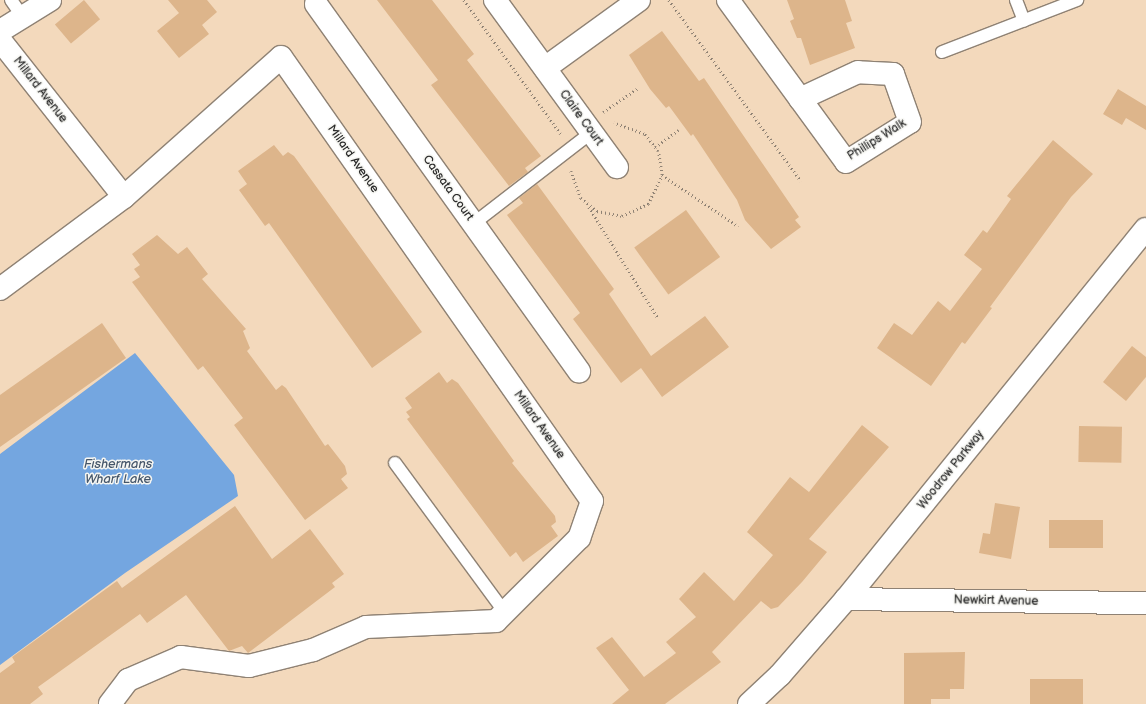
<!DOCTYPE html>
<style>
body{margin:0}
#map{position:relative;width:1146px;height:704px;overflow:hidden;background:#f3d9bc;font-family:"Balsamiq Sans",sans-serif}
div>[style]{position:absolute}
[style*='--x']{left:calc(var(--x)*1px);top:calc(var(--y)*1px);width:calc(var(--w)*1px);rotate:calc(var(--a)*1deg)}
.water>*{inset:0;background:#74a6e0}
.building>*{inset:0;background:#ddb58b;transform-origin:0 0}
.path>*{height:2.5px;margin-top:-1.25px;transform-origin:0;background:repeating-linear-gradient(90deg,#8f8274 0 1px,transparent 0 4px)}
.roads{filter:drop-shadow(1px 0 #8f8274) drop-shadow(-1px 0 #8f8274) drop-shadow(0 1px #8f8274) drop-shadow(0 -1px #8f8274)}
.service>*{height:12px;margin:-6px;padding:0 6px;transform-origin:6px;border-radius:6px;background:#fff}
.minor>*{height:22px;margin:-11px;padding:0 11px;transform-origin:11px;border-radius:11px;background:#fff}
span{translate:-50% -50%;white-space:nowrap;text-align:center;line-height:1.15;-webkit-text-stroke:3px #f6f6f2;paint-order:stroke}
.street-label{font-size:12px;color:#2b2b2b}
.water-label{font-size:13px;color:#45566a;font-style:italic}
</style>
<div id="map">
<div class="water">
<div style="clip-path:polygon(135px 353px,234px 475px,238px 496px,125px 573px,0 665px,0 454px)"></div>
</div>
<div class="building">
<div style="left:84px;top:0;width:25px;height:38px;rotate:50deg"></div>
<div style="clip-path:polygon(168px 0,207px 0,217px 12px,202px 25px,209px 34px,179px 58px,157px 31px,179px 13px)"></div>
<div style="clip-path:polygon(377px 0,432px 0,474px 54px,467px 60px,541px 156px,525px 168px,528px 172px,509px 186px,431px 85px,438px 80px)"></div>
<div style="clip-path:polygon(787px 0,845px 0,852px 21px,846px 23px,855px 48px,810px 65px,801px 38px,797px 38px,790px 21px,794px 19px)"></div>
<div style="clip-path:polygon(662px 31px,699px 81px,704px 78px,799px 217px,795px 220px,801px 227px,771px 249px,745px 220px,737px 200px,693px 134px,691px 136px,669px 106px,666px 108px,650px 89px,629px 55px)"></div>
<div style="clip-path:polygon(1118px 89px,1146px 106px,1146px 130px,1126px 118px,1122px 125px,1103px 114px)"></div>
<div style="clip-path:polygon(1053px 140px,1093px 174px,1071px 197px,990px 307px,992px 308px,965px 344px,962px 342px,931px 386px,877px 348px,894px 323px,912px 335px,938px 301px,950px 311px,982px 269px,964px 255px,983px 230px,987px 233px,1011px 199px,1007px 196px)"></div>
<div style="clip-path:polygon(274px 145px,283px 156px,288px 152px,294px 156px,422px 332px,372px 368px,269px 223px,265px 226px,239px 190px,247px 184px,238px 171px)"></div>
<div style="clip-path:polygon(537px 184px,614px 289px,609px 294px,651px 356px,705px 316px,729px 347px,662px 397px,641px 368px,621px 383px,573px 319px,580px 313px,507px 215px,523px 203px,519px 198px)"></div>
<div style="left:686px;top:210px;width:58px;height:64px;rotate:54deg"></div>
<div style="clip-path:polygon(157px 235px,178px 254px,187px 247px,208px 274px,202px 279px,246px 329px,243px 331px,250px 348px,247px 351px,276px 390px,282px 385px,286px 388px,325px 446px,328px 444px,345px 466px,347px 474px,341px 479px,348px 488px,305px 520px,234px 425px,243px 418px,203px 366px,198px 370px,132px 282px,140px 277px,134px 269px,140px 265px,132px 254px)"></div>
<div style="clip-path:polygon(102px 323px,126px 358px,0 447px,0 395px)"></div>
<div style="clip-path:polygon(1132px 346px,1146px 357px,1146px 377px,1126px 401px,1103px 382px)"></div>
<div style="clip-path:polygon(439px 372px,447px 383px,452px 379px,458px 383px,514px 461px,512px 463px,555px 516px,556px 522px,551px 526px,558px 536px,523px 562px,516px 552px,510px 557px,407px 419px,410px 417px,406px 412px,412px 408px,405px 398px)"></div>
<div style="clip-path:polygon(862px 425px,889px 447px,809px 539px,827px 552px,802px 582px,778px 607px,771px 609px,761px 601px,712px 652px,721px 662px,665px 704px,612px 704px,629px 690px,596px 648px,612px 637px,644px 677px,676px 653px,666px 642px,696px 617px,679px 599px,704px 572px,734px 601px,773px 555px,747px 532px,790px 477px,809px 492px)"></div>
<div style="left:1079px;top:426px;width:43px;height:36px;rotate:1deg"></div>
<div style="clip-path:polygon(995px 503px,1020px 507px,1011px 559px,979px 553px,983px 533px,990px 534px)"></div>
<div style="clip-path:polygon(235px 506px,272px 559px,310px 529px,344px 574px,332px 583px,335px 587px,248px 653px,242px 646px,229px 651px,186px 595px,147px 623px,140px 614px,38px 687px,43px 694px,30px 704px,0 704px,0 673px,15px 662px,12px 657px,117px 581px,122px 588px)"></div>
<div style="left:1049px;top:520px;width:54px;height:28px"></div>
<div style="clip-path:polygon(965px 652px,964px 689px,950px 689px,950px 699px,931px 699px,931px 704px,904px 704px,904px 653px)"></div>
<div style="left:1030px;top:679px;width:53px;height:25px"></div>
</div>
<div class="path">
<div style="--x:464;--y:0;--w:165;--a:54.1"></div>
<div style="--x:669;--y:0;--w:224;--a:53.9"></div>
<div style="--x:603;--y:112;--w:42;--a:-34.4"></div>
<div style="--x:655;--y:147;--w:29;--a:-36"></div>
<div style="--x:571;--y:171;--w:29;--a:70"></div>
<div style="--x:581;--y:198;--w:21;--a:39"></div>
<div style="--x:597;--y:211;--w:25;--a:11"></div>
<div style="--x:622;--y:216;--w:29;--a:-25"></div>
<div style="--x:648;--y:204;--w:32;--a:-64"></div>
<div style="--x:662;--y:175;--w:24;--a:-99"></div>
<div style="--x:658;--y:151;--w:22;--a:-129"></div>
<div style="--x:644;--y:134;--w:32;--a:-160"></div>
<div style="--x:662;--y:175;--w:92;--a:33.9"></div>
<div style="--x:589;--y:207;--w:131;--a:58.1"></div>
</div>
<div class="roads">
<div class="service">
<div style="--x:11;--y:0;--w:21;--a:55"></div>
<div style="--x:1016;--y:0;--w:22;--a:69"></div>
<div style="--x:942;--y:52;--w:145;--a:-21.1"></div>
<div style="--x:473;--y:224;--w:150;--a:-37.7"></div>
<div style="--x:395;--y:463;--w:187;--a:53.7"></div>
</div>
<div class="minor">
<div style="--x:495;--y:0;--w:207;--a:53.9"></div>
<div style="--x:728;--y:0;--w:200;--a:53.9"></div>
<div style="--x:846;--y:162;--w:75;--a:-32"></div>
<div style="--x:910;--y:122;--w:51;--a:-109.5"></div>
<div style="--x:893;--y:74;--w:35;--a:-177"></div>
<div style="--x:858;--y:72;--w:64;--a:155"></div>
<div style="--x:316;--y:4;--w:452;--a:54.4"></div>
<div style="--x:0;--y:31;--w:59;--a:-31.8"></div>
<div style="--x:0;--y:40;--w:200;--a:51.7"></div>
<div style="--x:545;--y:68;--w:116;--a:-35.9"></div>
<div style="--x:0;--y:289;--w:154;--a:-36.6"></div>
<div style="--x:124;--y:197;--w:210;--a:-41.7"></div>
<div style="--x:281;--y:57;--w:542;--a:54.99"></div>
<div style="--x:592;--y:501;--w:39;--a:109"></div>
<div style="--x:579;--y:538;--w:117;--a:135"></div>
<div style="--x:496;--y:621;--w:130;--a:177.4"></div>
<div style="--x:366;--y:627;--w:58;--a:156.5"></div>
<div style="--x:313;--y:650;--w:66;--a:166"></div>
<div style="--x:249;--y:666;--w:69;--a:-172.5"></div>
<div style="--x:181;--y:657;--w:58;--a:156.5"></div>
<div style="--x:128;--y:680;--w:30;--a:127"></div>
<div style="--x:846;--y:599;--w:300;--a:0.8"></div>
<div style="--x:749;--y:704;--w:42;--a:-43.1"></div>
<div style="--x:780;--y:675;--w:101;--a:-49"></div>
<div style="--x:846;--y:599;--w:476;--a:-51"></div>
</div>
</div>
<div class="street-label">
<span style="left:40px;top:90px;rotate:52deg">Millard Avenue</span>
<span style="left:581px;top:118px;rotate:54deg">Claire Court</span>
<span style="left:877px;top:140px;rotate:-32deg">Phillips Walk</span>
<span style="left:353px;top:159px;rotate:55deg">Millard Avenue</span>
<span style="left:448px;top:188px;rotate:54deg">Cassata Court</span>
<span style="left:539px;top:425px;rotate:55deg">Millard Avenue</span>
<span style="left:951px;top:470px;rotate:-51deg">Woodrow Parkway</span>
<span style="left:996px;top:601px;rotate:1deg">Newkirt Avenue</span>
</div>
<div class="water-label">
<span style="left:118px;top:472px">Fishermans<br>Wharf Lake</span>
</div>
</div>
